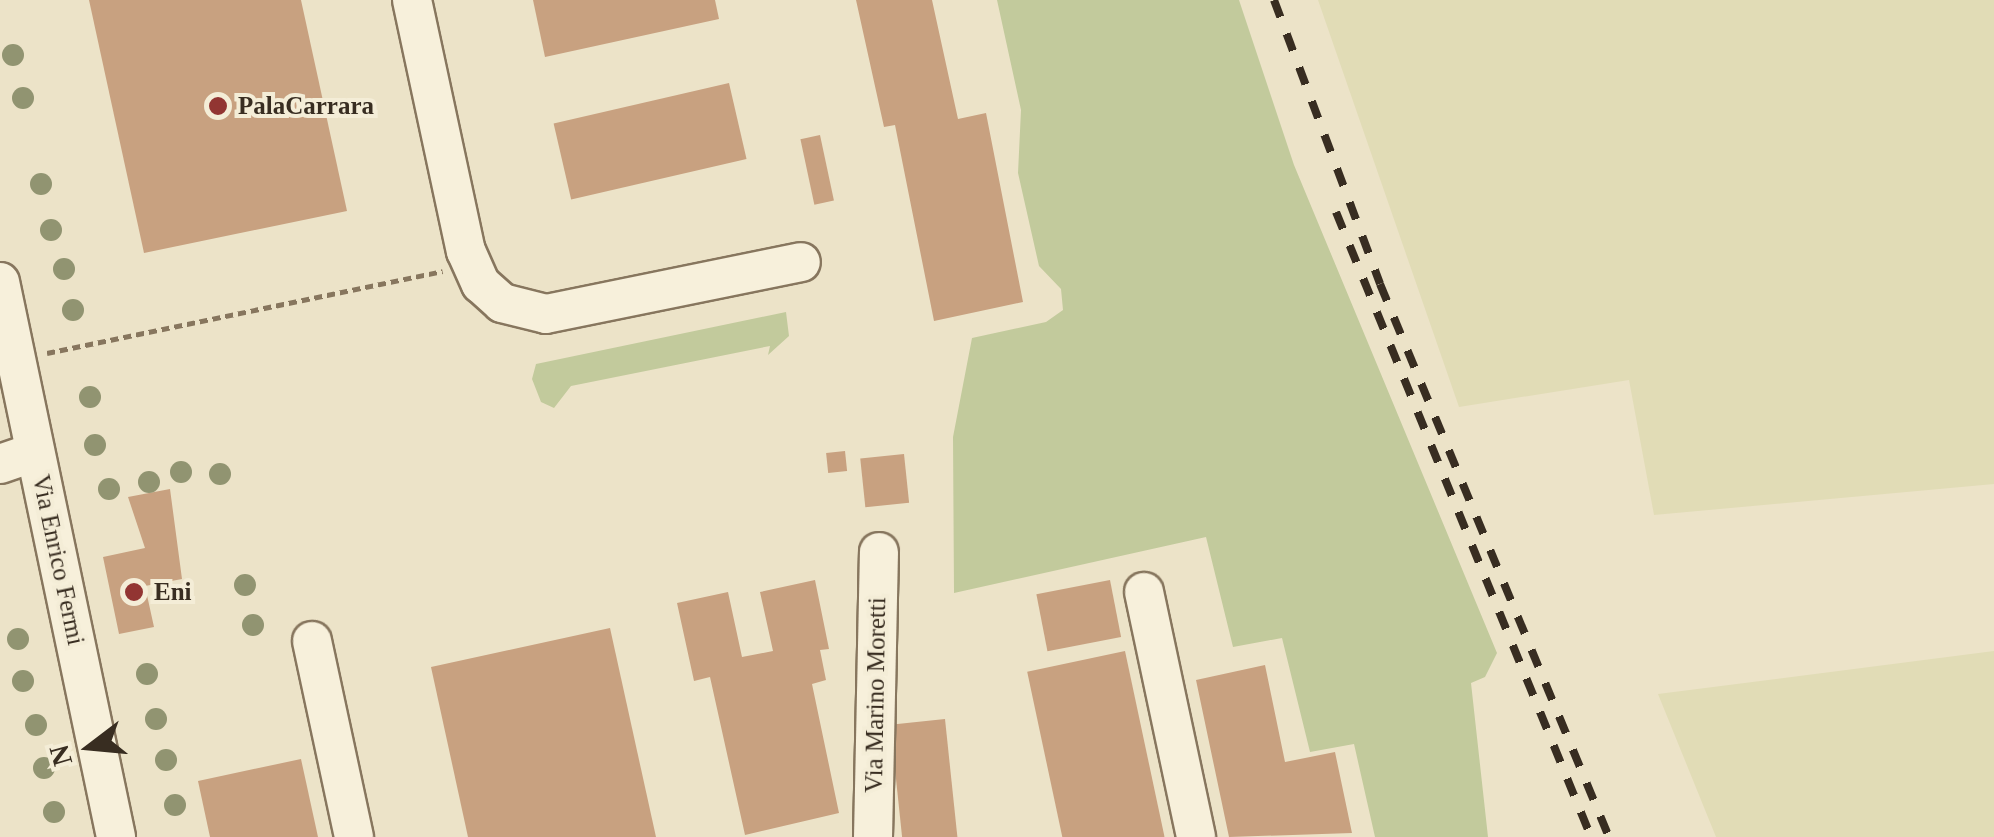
<!DOCTYPE html>
<style>
body{margin:0}
#map{position:relative;width:1994px;height:837px;overflow:hidden;background:#ece3c8;font-family:Georgia,serif}
div>[style]{position:absolute}
[style*='--x']{left:calc(var(--x)*1px);top:calc(var(--y)*1px);width:calc(var(--w)*1px);rotate:calc(var(--a)*1deg)}
.farmland>*{inset:0;background:#e1dcb6}
.green>*{inset:0;background:#c2ca9c}
.building>*{inset:0;background:#c8a180;transform-origin:0 0}
.path>*{height:5px;margin-top:-2.5px;transform-origin:0;background:repeating-linear-gradient(90deg,#87765e 0 8px,transparent 0 13px)}
.roads{filter:drop-shadow(2px 0 #87765e) drop-shadow(-2px 0 #87765e) drop-shadow(0 2px #87765e) drop-shadow(0 -2px #87765e)}
.minor>*{height:38px;margin:-19px;padding:0 19px;transform-origin:19px;border-radius:19px;background:#f7f0db}
.rail>*{height:8px;margin-top:-4px;transform-origin:0;background:repeating-linear-gradient(90deg,#382d21 0 18px,transparent 0 36px)}
.trees>*{width:22px;height:22px;margin:-11px;border-radius:50%;background:#919471}
.dots>*{width:28px;height:28px;translate:-50% -50%;box-sizing:border-box;border:5px solid #f4edd7;border-radius:50%}
span{translate:-50% -50%;white-space:nowrap;text-align:center;line-height:1.15;-webkit-text-stroke:8px #f4edd7;paint-order:stroke}
.poi-label{font-size:25px;color:#382d21;font-weight:700}
.left{translate:0 -50%;text-align:left}
.street-label{font-size:25px;color:#382d21}
.north{position:absolute;left:40px;top:697px;width:100px;height:100px;-webkit-text-stroke:8px #f4edd7;paint-order:stroke;rotate:254deg;font-size:28px;font-weight:700;line-height:40px;text-align:center;color:#382d21}
.north::after{content:'';display:block;margin:auto;width:35px;height:45px;background:#382d21;clip-path:polygon(50% 0,100% 100%,50% 72%,0 100%)}
</style>
<div id="map">
<div class="farmland">
<div style="clip-path:polygon(1318px 0,1994px 0,1994px 484px,1654px 515px,1629px 380px,1459px 407px)"></div>
<div style="clip-path:polygon(1994px 651px,1994px 837px,1716px 837px,1658px 694px)"></div>
</div>
<div class="green">
<div style="clip-path:polygon(997px 0,1239px 0,1294px 165px,1497px 653px,1485px 677px,1471px 683px,1488px 837px,1375px 837px,1354px 744px,1310px 752px,1282px 638px,1233px 647px,1206px 537px,954px 593px,953px 437px,972px 338px,1046px 322px,1063px 310px,1061px 289px,1039px 266px,1018px 173px,1021px 110px)"></div>
<div style="clip-path:polygon(786px 312px,789px 336px,768px 355px,770px 346px,571px 386px,554px 408px,541px 402px,532px 379px,536px 364px)"></div>
</div>
<div class="building">
<div style="clip-path:polygon(89px 0,301px 0,347px 211px,144px 253px)"></div>
<div style="clip-path:polygon(533px 0,715px 0,719px 19px,545px 57px)"></div>
<div style="clip-path:polygon(856px 0,932px 0,958px 119px,986px 113px,1023px 302px,934px 321px,895px 125px,884px 127px)"></div>
<div style="left:729px;top:83px;width:78px;height:180px;rotate:77deg"></div>
<div style="left:820px;top:135px;width:67px;height:20px;rotate:78deg"></div>
<div style="left:845px;top:451px;width:20px;height:19px;rotate:84deg"></div>
<div style="left:904px;top:454px;width:49px;height:44px;rotate:84deg"></div>
<div style="clip-path:polygon(170px 489px,182px 579px,145px 586px,154px 627px,119px 634px,103px 557px,145px 548px,128px 497px)"></div>
<div style="clip-path:polygon(815px 580px,829px 649px,820px 650px,826px 680px,812px 684px,839px 813px,745px 835px,710px 677px,694px 681px,677px 603px,728px 592px,742px 657px,773px 651px,760px 592px)"></div>
<div style="left:1110px;top:580px;width:58px;height:75px;rotate:79deg"></div>
<div style="clip-path:polygon(610px 628px,656px 837px,468px 837px,431px 667px)"></div>
<div style="left:1125px;top:651px;width:190px;height:100px;rotate:78deg"></div>
<div style="clip-path:polygon(1265px 665px,1285px 762px,1335px 752px,1352px 833px,1229px 837px,1196px 680px)"></div>
<div style="left:945px;top:719px;width:119px;height:55px;rotate:84deg"></div>
<div style="clip-path:polygon(301px 759px,318px 837px,210px 837px,198px 781px)"></div>
</div>
<div class="path">
<div style="--x:47;--y:353;--w:404;--a:-11.7"></div>
</div>
<div class="roads">
<div class="minor">
<div style="--x:412;--y:0;--w:257;--a:77.9"></div>
<div style="--x:466;--y:251;--w:36;--a:66"></div>
<div style="--x:481;--y:284;--w:28;--a:42"></div>
<div style="--x:502;--y:303;--w:45;--a:14"></div>
<div style="--x:546;--y:314;--w:260;--a:-11.5"></div>
<div style="--x:0;--y:282;--w:567;--a:78.19"></div>
<div style="--x:0;--y:464;--w:37;--a:-19"></div>
<div style="--x:1144;--y:592;--w:250;--a:78"></div>
<div style="--x:312;--y:641;--w:200;--a:77.9"></div>
<div style="--x:873;--y:837;--w:285;--a:-88.8"></div>
</div>
</div>
<div class="rail">
<div style="--x:1274;--y:0;--w:303;--a:69.5"></div>
<div style="--x:1380;--y:284;--w:599;--a:67.51"></div>
<div style="--x:1336;--y:212;--w:675;--a:67.8"></div>
</div>
<div class="trees">
<div style="left:13px;top:55px"></div>
<div style="left:23px;top:98px"></div>
<div style="left:41px;top:184px"></div>
<div style="left:51px;top:230px"></div>
<div style="left:64px;top:269px"></div>
<div style="left:73px;top:310px"></div>
<div style="left:90px;top:397px"></div>
<div style="left:95px;top:445px"></div>
<div style="left:181px;top:472px"></div>
<div style="left:220px;top:474px"></div>
<div style="left:149px;top:482px"></div>
<div style="left:109px;top:489px"></div>
<div style="left:245px;top:585px"></div>
<div style="left:253px;top:625px"></div>
<div style="left:18px;top:639px"></div>
<div style="left:147px;top:674px"></div>
<div style="left:23px;top:681px"></div>
<div style="left:156px;top:719px"></div>
<div style="left:36px;top:725px"></div>
<div style="left:166px;top:760px"></div>
<div style="left:44px;top:768px"></div>
<div style="left:175px;top:805px"></div>
<div style="left:54px;top:812px"></div>
</div>
<div class="dots">
<div style="left:218px;top:106px;background:#923532"></div>
<div style="left:134px;top:592px;background:#923532"></div>
</div>
<div class="poi-label">
<span class="left" style="left:238px;top:106px">PalaCarrara</span>
<span class="left" style="left:154px;top:592px">Eni</span>
</div>
<div class="street-label">
<span style="left:58px;top:560px;rotate:78deg">Via Enrico Fermi</span>
<span style="left:876px;top:695px;rotate:-89deg">Via Marino Moretti</span>
</div>
<div class="north">N</div>
</div>
